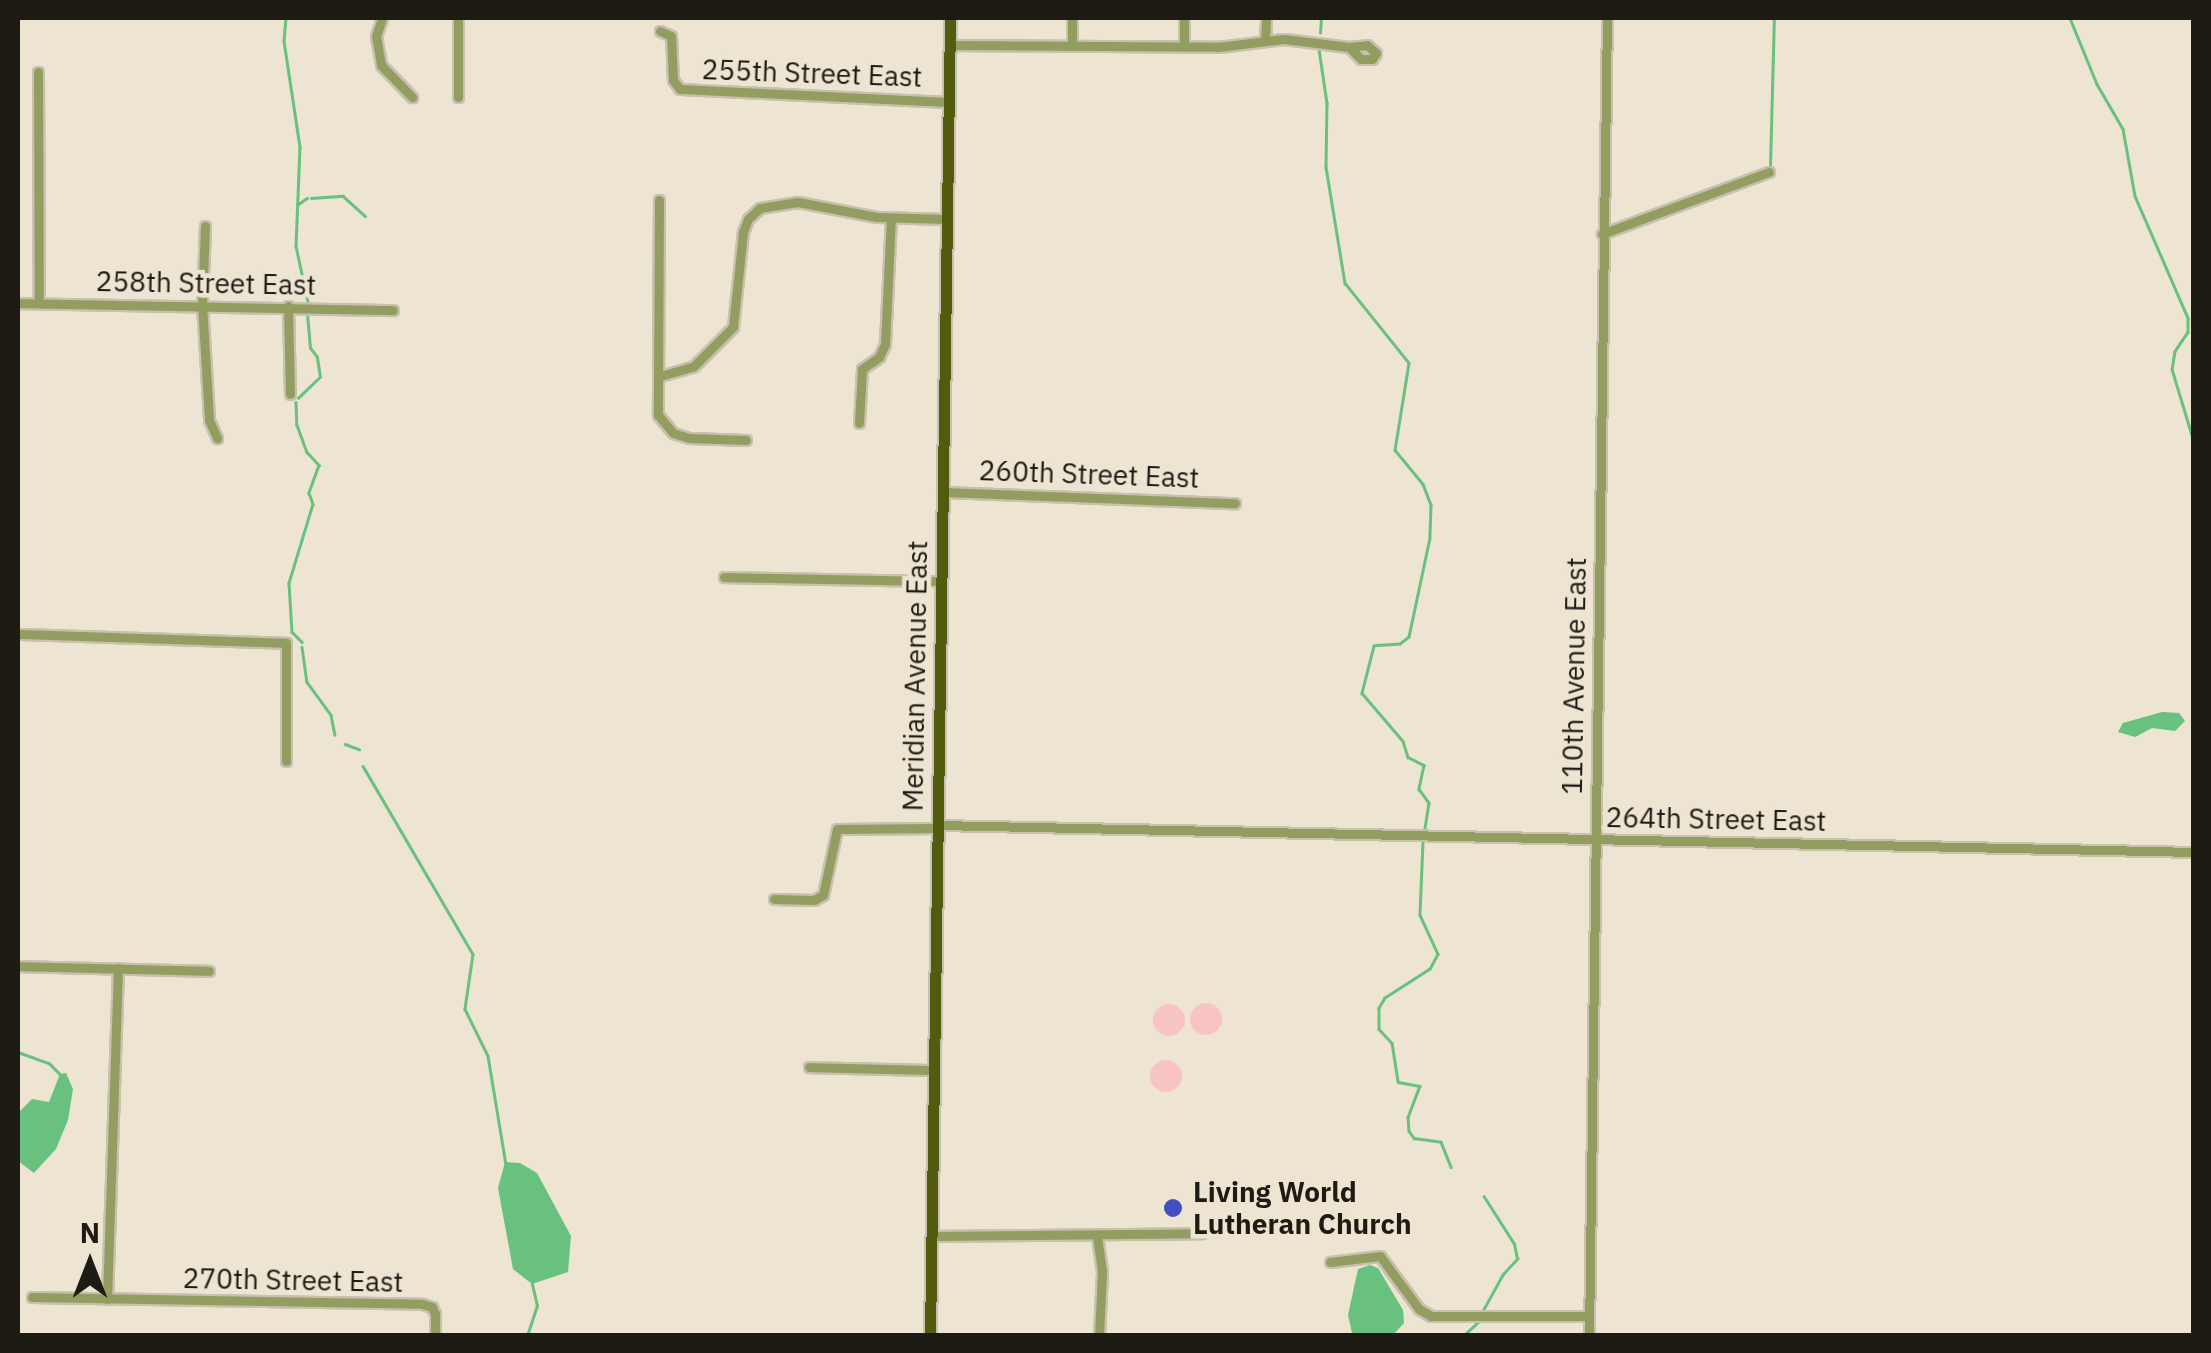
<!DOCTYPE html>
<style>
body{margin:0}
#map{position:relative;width:2211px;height:1353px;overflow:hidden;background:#ede4d2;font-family:"IBM Plex Sans",sans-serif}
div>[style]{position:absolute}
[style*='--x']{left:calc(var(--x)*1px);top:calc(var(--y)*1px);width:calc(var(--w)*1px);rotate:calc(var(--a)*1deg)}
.green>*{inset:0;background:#f8c3c5}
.round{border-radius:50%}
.water>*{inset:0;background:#68c17f}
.stream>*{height:2.5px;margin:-1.25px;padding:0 1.25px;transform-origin:1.25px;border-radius:1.25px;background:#68c17f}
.roads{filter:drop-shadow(2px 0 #c8c0b0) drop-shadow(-2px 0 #c8c0b0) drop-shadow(0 2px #c8c0b0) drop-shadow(0 -2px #c8c0b0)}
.minor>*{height:9px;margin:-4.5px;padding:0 4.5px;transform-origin:4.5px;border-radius:4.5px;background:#929d5f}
.major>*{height:11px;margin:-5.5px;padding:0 5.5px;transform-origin:5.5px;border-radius:5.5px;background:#525b0e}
.dots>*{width:28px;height:28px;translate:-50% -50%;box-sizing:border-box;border:5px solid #ede4d2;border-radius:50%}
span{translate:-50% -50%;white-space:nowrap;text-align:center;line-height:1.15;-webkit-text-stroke:9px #ede4d2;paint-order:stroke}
.street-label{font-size:28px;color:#1e1b15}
.poi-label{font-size:28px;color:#1e1b15;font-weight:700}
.left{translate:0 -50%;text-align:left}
.frame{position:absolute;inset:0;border:20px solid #1e1b15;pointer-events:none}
.north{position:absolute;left:40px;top:1213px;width:100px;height:100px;-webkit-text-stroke:8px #ede4d2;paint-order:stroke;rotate:0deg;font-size:28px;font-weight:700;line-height:40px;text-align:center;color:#1e1b15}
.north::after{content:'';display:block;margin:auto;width:35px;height:45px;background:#1e1b15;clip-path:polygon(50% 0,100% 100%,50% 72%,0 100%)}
</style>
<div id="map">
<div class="green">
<div class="round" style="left:1190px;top:1003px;width:32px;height:32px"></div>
<div class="round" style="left:1153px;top:1004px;width:32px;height:32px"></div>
<div class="round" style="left:1150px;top:1060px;width:32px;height:32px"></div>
</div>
<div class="water">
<div style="clip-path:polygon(2162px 712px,2179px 713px,2185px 721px,2175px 731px,2152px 728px,2135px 737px,2118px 732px,2123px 723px)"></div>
<div style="clip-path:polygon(66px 1073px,73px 1089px,68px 1120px,56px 1149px,34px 1173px,18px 1161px,18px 1113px,32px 1099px,49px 1102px,60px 1074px)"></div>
<div style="clip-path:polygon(505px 1162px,520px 1163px,537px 1173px,571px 1236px,568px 1272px,532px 1284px,513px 1269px,498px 1188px)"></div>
<div style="clip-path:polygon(1370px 1265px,1378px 1268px,1403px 1310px,1404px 1323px,1393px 1335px,1352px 1333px,1348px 1315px,1358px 1269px)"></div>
</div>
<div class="stream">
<div style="--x:286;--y:18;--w:23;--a:95"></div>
<div style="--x:284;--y:41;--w:107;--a:81.4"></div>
<div style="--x:300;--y:147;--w:99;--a:92.3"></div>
<div style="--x:296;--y:246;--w:57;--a:77.9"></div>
<div style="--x:2070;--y:18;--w:71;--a:67.8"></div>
<div style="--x:2097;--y:84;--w:52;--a:60"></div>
<div style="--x:2123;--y:129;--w:68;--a:79.8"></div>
<div style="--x:2135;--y:196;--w:133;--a:66.5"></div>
<div style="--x:2188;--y:318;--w:14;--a:90"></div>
<div style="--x:2188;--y:332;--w:23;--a:124"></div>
<div style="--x:2175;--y:351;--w:18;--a:99"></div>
<div style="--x:2172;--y:369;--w:76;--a:73.2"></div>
<div style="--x:1320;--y:33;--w:15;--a:-86"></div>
<div style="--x:1319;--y:49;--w:55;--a:81.6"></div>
<div style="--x:1327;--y:103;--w:64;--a:90.9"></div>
<div style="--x:1326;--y:167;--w:118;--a:80.7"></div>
<div style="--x:1345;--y:283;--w:102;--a:51.3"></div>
<div style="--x:1409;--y:363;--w:88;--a:99.1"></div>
<div style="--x:1395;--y:450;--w:44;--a:50.5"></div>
<div style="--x:1423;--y:484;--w:22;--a:69"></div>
<div style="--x:1431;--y:505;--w:33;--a:92"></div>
<div style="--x:1430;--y:538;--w:101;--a:102"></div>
<div style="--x:1409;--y:637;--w:11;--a:142"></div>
<div style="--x:1400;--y:644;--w:26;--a:176"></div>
<div style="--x:1374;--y:646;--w:49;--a:104.3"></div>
<div style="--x:1362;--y:693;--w:63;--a:49.5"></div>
<div style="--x:1403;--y:741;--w:17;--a:73"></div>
<div style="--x:1408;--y:757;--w:18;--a:27"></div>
<div style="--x:1424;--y:765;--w:25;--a:102"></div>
<div style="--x:1419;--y:789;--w:17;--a:54"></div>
<div style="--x:1429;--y:803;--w:26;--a:99"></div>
<div style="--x:1770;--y:167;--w:149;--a:-88.5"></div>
<div style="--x:311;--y:198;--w:32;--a:-4"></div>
<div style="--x:343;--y:196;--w:30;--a:42"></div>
<div style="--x:297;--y:205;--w:12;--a:-35"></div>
<div style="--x:298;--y:398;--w:30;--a:-44"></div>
<div style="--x:320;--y:377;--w:20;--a:-99"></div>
<div style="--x:317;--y:357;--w:11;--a:-128"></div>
<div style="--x:310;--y:348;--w:36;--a:-95"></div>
<div style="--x:296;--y:402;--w:23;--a:88"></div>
<div style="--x:297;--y:425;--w:29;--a:70"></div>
<div style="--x:307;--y:452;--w:18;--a:47"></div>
<div style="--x:319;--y:465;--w:30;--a:110"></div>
<div style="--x:309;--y:493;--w:12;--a:70"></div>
<div style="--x:313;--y:504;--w:83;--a:106.9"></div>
<div style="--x:289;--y:583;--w:49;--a:86.5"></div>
<div style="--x:292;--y:632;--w:14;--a:45"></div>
<div style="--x:302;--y:647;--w:35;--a:82"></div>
<div style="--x:307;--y:682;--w:41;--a:54"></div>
<div style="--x:331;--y:715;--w:20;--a:79"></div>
<div style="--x:345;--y:744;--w:15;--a:20"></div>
<div style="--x:363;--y:766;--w:218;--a:59.7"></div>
<div style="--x:473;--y:954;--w:56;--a:98.3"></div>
<div style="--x:465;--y:1009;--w:52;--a:63.9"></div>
<div style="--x:488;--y:1056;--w:110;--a:80.6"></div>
<div style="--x:1423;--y:842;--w:73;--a:92.4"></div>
<div style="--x:1420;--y:915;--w:43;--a:65.2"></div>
<div style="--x:1438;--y:954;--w:17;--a:118"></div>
<div style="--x:1430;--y:969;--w:54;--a:147.2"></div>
<div style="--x:1385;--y:998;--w:12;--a:121"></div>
<div style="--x:1379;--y:1008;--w:21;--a:90"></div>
<div style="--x:1379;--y:1029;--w:19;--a:47"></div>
<div style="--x:1392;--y:1043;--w:39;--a:81"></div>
<div style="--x:1398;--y:1082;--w:22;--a:10"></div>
<div style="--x:1420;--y:1086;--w:33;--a:111"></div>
<div style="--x:1408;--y:1117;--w:14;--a:86"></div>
<div style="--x:1409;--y:1131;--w:9;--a:54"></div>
<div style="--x:1414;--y:1138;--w:27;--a:8"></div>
<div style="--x:1441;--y:1142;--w:27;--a:68"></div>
<div style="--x:18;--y:1052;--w:33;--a:20"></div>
<div style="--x:49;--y:1063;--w:16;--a:45"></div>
<div style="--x:1482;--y:1312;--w:43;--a:-61.1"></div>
<div style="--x:1503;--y:1274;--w:21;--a:-47"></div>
<div style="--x:1517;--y:1259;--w:15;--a:-101"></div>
<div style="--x:1514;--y:1244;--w:56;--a:-122.6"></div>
<div style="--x:527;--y:1336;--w:32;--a:-72"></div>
<div style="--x:537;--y:1306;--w:22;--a:-103"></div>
<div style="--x:1463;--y:1336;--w:22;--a:-43"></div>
</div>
<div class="roads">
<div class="minor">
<div style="--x:382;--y:18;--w:19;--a:108"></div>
<div style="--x:376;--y:36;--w:29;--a:80"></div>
<div style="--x:381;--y:65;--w:45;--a:45.9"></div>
<div style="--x:660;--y:31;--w:12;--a:24"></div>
<div style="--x:671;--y:36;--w:44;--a:87.4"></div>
<div style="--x:673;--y:80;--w:11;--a:52"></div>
<div style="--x:680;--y:89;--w:268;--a:2.8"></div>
<div style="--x:1265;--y:40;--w:22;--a:-87"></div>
<div style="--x:950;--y:45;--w:268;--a:0.4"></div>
<div style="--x:1218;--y:47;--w:66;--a:-6.9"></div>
<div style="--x:1284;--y:39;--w:65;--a:7"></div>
<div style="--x:1349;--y:47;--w:18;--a:-6"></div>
<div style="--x:1367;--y:45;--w:12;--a:42"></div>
<div style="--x:1376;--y:53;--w:7;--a:124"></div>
<div style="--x:1372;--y:59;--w:11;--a:180"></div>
<div style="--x:1361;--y:59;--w:17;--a:-135"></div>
<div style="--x:1184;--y:45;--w:27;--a:-90"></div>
<div style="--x:1072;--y:46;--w:28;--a:-90"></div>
<div style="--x:38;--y:72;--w:231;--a:89.8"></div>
<div style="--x:458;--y:97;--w:79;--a:-90"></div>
<div style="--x:659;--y:200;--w:215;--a:90.3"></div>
<div style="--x:658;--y:415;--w:23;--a:50"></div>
<div style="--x:673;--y:433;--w:17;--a:17"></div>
<div style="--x:689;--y:438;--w:57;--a:2"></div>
<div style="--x:205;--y:226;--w:78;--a:92.2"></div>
<div style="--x:202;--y:304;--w:116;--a:86.5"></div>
<div style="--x:209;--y:420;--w:20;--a:66"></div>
<div style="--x:1602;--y:234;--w:178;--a:-20.4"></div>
<div style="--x:18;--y:303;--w:375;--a:1.1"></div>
<div style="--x:288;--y:306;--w:88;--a:88.7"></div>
<div style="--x:660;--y:376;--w:35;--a:-16"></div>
<div style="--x:694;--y:366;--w:55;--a:-45"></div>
<div style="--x:733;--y:327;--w:96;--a:-84"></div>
<div style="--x:743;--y:232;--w:14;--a:-69"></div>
<div style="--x:748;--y:219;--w:16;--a:-43"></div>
<div style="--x:760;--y:208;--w:38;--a:-9"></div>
<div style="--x:798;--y:202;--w:80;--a:10.8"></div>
<div style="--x:877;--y:217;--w:69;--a:1.7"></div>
<div style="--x:859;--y:423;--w:54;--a:-86.8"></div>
<div style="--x:862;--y:369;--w:21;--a:-35"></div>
<div style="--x:879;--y:357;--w:14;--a:-65"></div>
<div style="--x:885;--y:344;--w:126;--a:-87.3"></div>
<div style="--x:942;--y:492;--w:293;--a:2.2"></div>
<div style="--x:724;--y:577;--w:217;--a:1.1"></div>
<div style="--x:18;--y:634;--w:268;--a:1.9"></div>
<div style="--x:286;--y:643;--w:118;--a:90"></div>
<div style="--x:938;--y:825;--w:1256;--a:1.23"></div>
<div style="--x:774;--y:899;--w:40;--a:1.4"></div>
<div style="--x:814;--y:900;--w:10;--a:-29"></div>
<div style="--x:823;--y:895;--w:67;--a:-78"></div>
<div style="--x:837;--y:829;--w:101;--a:-0.6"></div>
<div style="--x:18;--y:966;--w:191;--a:1.5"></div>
<div style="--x:809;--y:1067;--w:126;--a:1.4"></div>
<div style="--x:932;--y:1236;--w:270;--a:-0.6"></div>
<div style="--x:1097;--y:1236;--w:36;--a:82"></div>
<div style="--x:1102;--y:1272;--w:64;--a:92.7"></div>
<div style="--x:1330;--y:1262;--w:50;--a:-6.8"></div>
<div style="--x:1380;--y:1256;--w:66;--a:53.7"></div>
<div style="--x:1419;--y:1309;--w:14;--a:30"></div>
<div style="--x:1431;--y:1316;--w:158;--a:0"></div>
<div style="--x:32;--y:1297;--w:390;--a:1"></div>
<div style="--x:422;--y:1304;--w:10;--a:17"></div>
<div style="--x:432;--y:1307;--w:8;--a:67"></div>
<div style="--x:435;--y:1314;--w:22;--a:90"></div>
<div style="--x:107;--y:1299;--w:331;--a:-88.1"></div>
<div style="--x:1589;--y:1336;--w:1318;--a:-89.22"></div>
</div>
<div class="major">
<div style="--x:930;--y:1336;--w:1318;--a:-89.13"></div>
</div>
</div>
<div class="dots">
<div style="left:1173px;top:1208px;background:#444ec3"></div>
</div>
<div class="street-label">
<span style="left:812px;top:73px;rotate:2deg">255th Street East</span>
<span style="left:206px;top:283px;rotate:1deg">258th Street East</span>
<span style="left:1089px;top:474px;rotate:2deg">260th Street East</span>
<span style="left:915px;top:676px;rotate:-89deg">Meridian Avenue East</span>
<span style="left:1574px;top:676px;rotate:-89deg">110th Avenue East</span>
<span style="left:1716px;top:819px;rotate:1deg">264th Street East</span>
<span style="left:293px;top:1280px;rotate:1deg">270th Street East</span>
</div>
<div class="poi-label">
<span class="left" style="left:1193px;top:1208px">Living World<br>Lutheran Church</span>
</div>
<div class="frame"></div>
<div class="north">N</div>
</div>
